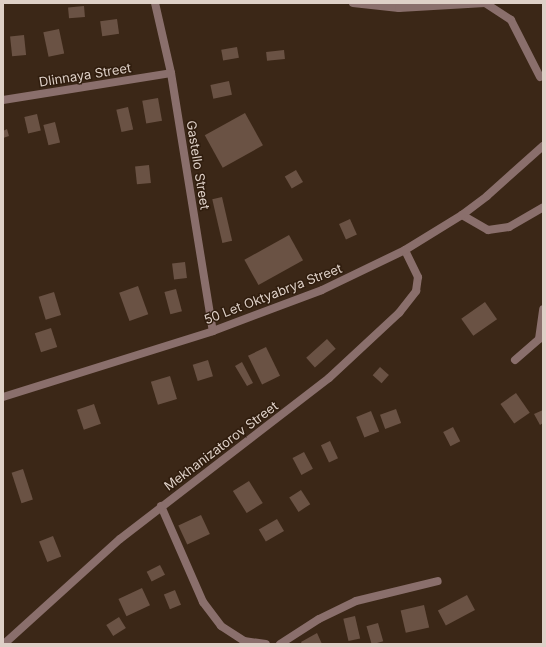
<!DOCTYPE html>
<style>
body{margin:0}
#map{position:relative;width:546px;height:647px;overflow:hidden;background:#3b2717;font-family:Inter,sans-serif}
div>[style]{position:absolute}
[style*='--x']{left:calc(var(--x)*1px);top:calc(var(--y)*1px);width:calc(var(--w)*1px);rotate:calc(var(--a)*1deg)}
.building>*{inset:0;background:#6a5244;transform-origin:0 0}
.service>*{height:8px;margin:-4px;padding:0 4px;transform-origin:4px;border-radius:4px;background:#8a6f6c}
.minor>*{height:8px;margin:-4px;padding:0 4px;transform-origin:4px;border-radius:4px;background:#8a6f6c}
.tertiary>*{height:8px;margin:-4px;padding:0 4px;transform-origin:4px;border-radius:4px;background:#8a6f6c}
span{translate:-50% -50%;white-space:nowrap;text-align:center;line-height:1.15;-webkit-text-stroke:3px #301d0e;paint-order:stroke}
.street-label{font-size:13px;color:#ded0c7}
.frame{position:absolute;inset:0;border:4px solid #ded0c7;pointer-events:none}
</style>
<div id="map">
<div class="building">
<div style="left:84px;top:6px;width:11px;height:16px;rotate:85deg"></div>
<div style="left:117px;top:19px;width:15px;height:17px;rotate:82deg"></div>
<div style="left:59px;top:29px;width:25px;height:16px;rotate:78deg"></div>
<div style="left:24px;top:35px;width:20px;height:14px;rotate:84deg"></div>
<div style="left:237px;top:47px;width:11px;height:16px;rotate:80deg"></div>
<div style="left:284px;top:50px;width:9px;height:18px;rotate:84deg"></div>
<div style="left:229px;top:81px;width:14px;height:19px;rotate:78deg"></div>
<div style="left:158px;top:98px;width:23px;height:16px;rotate:80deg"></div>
<div style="left:128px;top:107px;width:23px;height:12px;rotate:77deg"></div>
<div style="left:245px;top:113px;width:37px;height:46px;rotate:61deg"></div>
<div style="left:37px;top:114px;width:17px;height:13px;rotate:77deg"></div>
<div style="left:55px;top:122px;width:21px;height:12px;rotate:76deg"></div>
<div style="clip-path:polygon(7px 129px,9px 136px,3px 138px,3px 131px)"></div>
<div style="left:149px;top:165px;width:18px;height:14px;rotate:84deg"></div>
<div style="left:296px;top:170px;width:14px;height:13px;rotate:60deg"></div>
<div style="left:222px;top:197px;width:45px;height:10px;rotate:77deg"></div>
<div style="left:350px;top:219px;width:17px;height:12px;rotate:66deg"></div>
<div style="left:289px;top:235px;width:29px;height:51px;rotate:61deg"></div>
<div style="left:185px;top:262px;width:16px;height:13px;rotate:83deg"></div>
<div style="left:138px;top:286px;width:30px;height:20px;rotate:70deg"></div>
<div style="left:176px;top:289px;width:23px;height:12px;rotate:75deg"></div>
<div style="left:54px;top:292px;width:24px;height:16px;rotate:73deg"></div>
<div style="left:485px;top:302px;width:21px;height:29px;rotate:55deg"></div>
<div style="left:51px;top:328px;width:20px;height:17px;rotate:72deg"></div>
<div style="left:327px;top:339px;width:13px;height:28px;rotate:48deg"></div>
<div style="left:266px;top:347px;width:32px;height:20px;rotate:64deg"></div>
<div style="left:208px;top:360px;width:17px;height:16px;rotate:73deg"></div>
<div style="clip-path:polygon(242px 362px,253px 383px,247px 386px,235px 366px)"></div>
<div style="left:380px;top:367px;width:12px;height:11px;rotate:42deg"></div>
<div style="left:170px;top:376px;width:24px;height:20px;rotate:73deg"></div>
<div style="left:516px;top:393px;width:24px;height:19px;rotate:55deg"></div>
<div style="left:94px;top:404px;width:21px;height:18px;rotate:71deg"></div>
<div style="left:396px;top:409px;width:15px;height:17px;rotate:70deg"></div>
<div style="clip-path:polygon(543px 410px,543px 423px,540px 425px,534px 414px)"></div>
<div style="left:371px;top:411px;width:22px;height:16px;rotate:68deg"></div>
<div style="left:453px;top:427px;width:16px;height:11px;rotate:63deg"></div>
<div style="left:330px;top:441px;width:19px;height:10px;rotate:65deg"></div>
<div style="left:304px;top:452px;width:19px;height:13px;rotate:62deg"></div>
<div style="left:23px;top:469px;width:32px;height:12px;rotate:72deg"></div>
<div style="left:249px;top:481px;width:26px;height:19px;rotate:58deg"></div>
<div style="left:301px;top:490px;width:17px;height:14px;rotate:57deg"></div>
<div style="left:201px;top:515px;width:21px;height:25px;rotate:65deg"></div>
<div style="left:277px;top:519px;width:14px;height:21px;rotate:60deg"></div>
<div style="left:53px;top:536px;width:22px;height:15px;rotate:68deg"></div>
<div style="left:160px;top:565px;width:11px;height:15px;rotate:63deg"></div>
<div style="left:142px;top:588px;width:19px;height:26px;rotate:65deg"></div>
<div style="left:175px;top:590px;width:16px;height:12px;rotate:68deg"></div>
<div style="left:467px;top:595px;width:17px;height:33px;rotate:62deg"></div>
<div style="left:424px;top:605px;width:23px;height:24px;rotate:77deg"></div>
<div style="left:355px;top:616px;width:23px;height:12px;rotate:77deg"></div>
<div style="left:119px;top:617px;width:13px;height:15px;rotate:58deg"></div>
<div style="left:378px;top:623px;width:19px;height:12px;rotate:74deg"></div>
<div style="clip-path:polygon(317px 633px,322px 644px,302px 644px,301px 642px)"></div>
</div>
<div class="service">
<div style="--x:353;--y:3;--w:46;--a:6.2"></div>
<div style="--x:399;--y:8;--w:86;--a:-3.3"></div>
<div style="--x:485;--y:3;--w:31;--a:33"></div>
<div style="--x:511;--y:20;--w:64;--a:63"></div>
<div style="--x:462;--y:215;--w:30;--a:30"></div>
<div style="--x:488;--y:230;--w:21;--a:-8"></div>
<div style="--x:509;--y:227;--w:39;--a:-30"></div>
<div style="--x:515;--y:360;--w:32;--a:-41"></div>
<div style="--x:539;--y:339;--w:30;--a:-82"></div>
<div style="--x:161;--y:506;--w:105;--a:66.4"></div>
<div style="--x:203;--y:602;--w:30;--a:53"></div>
<div style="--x:221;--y:626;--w:27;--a:33"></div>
<div style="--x:244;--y:641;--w:22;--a:8"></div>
<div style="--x:280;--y:644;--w:46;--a:-32.7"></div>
<div style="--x:319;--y:619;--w:41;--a:-25.9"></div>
<div style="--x:356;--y:601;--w:84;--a:-13.7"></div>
</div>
<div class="minor">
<div style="--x:155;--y:3;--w:72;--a:77.1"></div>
<div style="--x:171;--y:73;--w:261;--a:80.8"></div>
<div style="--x:3;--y:100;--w:170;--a:-9.1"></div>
<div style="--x:4;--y:644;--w:156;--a:-42.2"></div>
<div style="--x:120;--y:539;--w:264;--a:-37.6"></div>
<div style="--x:329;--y:378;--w:96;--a:-42.9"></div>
<div style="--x:399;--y:313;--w:28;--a:-52"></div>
<div style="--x:416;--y:291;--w:14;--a:-82"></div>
<div style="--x:418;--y:277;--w:30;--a:-116"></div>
</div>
<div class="tertiary">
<div style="--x:3;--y:397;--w:220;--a:-17.4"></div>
<div style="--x:213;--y:331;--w:116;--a:-20.6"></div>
<div style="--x:322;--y:290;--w:92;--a:-25.7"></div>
<div style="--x:405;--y:250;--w:67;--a:-31.6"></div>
<div style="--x:462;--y:215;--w:31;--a:-37"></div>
<div style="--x:487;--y:196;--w:75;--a:-41.8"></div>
</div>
<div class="street-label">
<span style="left:85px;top:75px;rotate:-9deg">Dlinnaya Street</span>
<span style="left:198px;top:165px;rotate:81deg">Gastello Street</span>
<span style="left:273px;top:294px;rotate:-21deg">50 Let Oktyabrya Street</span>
<span style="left:221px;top:446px;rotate:-37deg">Mekhanizatorov Street</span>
</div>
<div class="frame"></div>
</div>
